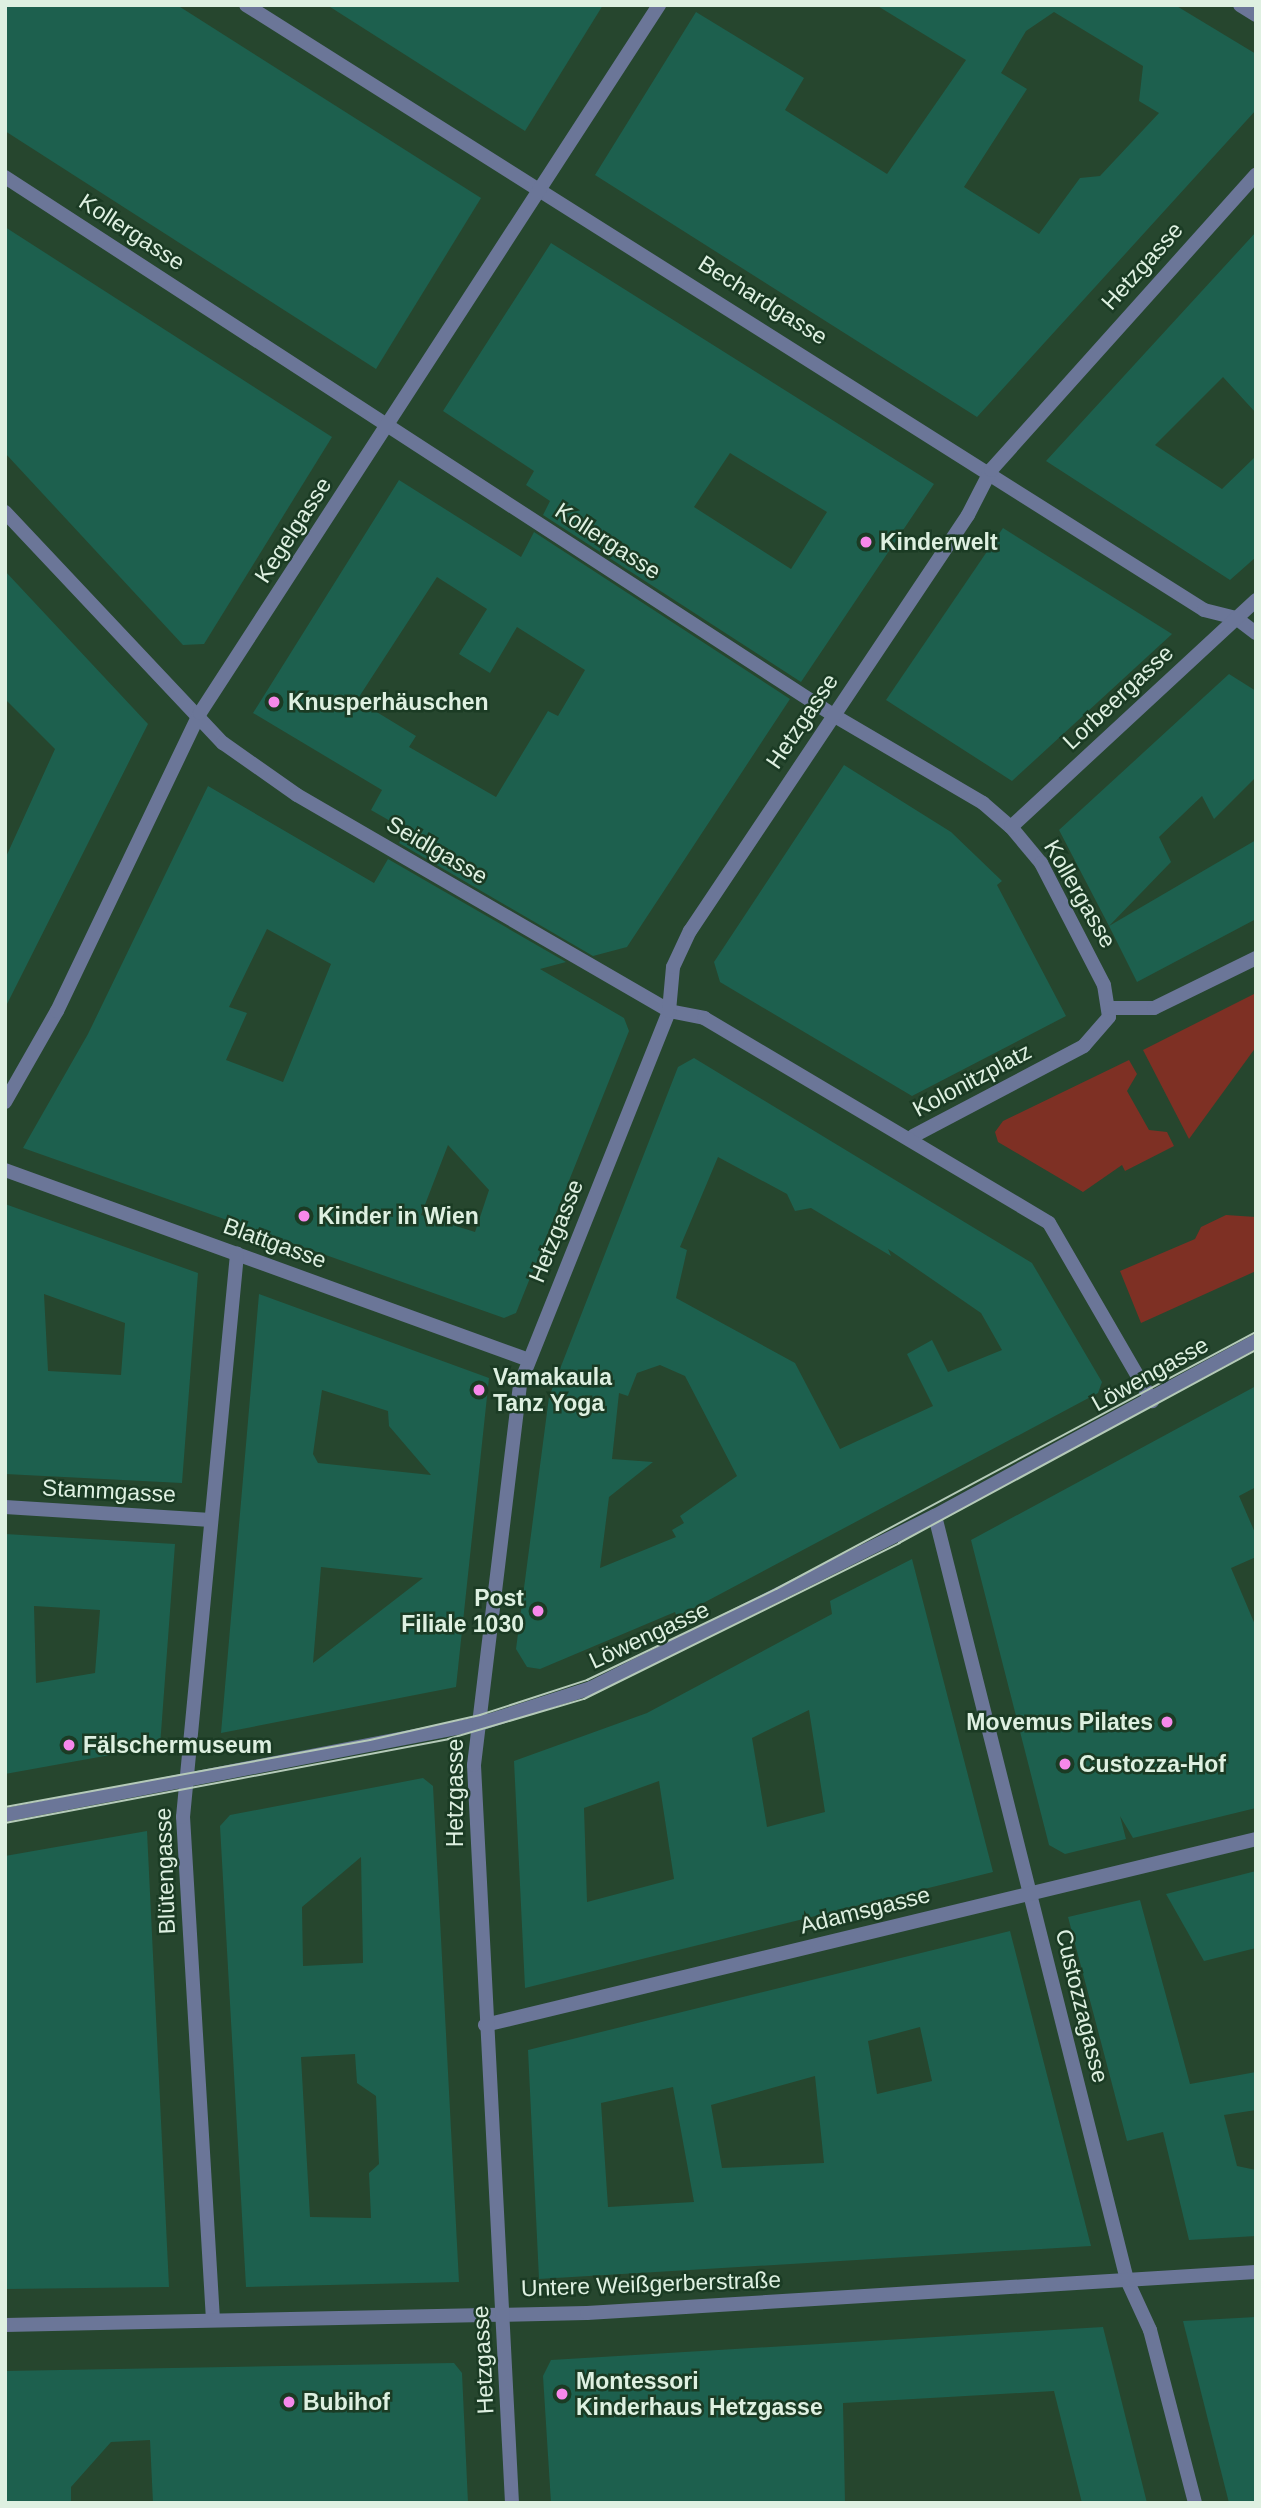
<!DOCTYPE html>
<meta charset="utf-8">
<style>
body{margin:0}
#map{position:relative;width:1261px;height:2508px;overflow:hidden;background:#26462e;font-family:Helvetica,sans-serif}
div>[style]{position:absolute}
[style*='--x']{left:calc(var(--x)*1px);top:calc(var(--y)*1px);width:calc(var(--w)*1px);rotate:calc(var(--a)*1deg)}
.green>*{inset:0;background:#7e3024}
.building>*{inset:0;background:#1d604e}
.minor>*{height:14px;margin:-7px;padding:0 7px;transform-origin:7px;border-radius:7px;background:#6b7698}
.tertiary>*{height:14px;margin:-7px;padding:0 7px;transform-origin:7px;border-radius:7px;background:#6b7698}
.tram>*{height:2px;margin:-1px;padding:0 1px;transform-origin:1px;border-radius:1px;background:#b5cab9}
.dots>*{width:19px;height:19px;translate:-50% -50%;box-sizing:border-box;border:4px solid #1b3b24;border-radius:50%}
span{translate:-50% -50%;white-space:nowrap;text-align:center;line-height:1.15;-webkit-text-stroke:5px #1b3b24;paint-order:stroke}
.street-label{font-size:23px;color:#def0e1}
.poi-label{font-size:23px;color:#def0e1;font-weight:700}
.left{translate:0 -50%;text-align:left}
.right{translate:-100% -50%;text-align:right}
.frame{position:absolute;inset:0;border:7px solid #def0e1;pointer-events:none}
</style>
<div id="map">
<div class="green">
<div style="clip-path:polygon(1256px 993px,1256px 1047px,1189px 1139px,1143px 1050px)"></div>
<div style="clip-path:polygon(1129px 1060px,1137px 1074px,1127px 1091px,1149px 1130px,1167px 1132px,1174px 1146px,1125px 1171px,1122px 1165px,1083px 1192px,998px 1142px,995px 1132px,1003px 1121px)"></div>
<div style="clip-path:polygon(1226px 1215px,1256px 1217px,1256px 1271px,1141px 1323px,1120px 1271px,1195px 1239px,1201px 1227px)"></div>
</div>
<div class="building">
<div style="clip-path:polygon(5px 5px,177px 5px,481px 198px,376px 369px,5px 131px)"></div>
<div style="clip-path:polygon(327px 5px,603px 5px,525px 131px)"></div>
<div style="clip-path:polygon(evenodd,876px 5px,1175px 5px,1256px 54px,1256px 110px,977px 417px,595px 175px,696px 12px,804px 78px,785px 110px,887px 174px,966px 60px,876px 5px,1054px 12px,1143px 66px,1139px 101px,1159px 113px,1100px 176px,1080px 178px,1039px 234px,964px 187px,1027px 89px,1001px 73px,1026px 31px,1054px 12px)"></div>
<div style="clip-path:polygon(5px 227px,332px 437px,204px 644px,183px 645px,5px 453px)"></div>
<div style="clip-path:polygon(1256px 232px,1256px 413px,1223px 377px,1155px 445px,1222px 489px,1256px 456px,1256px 557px,1230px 580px,1046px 461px)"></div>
<div style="clip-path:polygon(evenodd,551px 243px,934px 484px,801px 682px,543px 515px,550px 501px,526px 485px,534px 471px,443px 411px,551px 243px,730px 453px,827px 512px,791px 569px,694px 507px,730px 453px)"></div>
<div style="clip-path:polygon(evenodd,399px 480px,521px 557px,534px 532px,790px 699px,627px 947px,593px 956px,399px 843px,406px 830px,371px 810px,382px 790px,253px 713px,399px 480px,437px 577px,487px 609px,459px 654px,490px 673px,517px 627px,585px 670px,558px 716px,548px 711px,496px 797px,409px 747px,416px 736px,357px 700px,437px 577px)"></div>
<div style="clip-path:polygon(1003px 528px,1172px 634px,1012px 781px,886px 700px)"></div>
<div style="clip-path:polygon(5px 571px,148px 724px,5px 1008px,5px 859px,55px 749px,5px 699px)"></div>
<div style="clip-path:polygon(1229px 674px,1256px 691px,1256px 777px,1214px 819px,1202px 796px,1159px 837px,1171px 862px,1109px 926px,1059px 830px)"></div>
<div style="clip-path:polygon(844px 765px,951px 832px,1002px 881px,997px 885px,1066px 1016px,912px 1096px,720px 982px,714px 962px)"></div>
<div style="clip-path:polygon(evenodd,208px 786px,374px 883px,388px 859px,566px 962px,540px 969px,624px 1018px,629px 1031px,516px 1313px,504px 1318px,23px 1148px,88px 1034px,208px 786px,267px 929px,331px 964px,283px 1082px,226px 1060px,247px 1013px,229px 1007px,267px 929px,208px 786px,448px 1145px,489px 1190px,475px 1232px,421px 1215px,448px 1145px)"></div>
<div style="clip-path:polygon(1256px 840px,1256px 919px,1137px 982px,1109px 926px)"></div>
<div style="clip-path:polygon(evenodd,694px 1058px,1032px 1263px,1102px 1382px,1098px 1393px,677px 1617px,675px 1612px,540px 1669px,527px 1667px,516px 1649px,549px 1397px,678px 1067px,694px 1058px,718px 1157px,787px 1194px,795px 1211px,811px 1208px,891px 1256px,888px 1249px,981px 1313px,1002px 1350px,948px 1372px,932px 1340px,907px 1354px,933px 1406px,840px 1449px,795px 1363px,676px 1298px,687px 1250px,680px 1247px,718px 1157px,694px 1058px,660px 1365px,685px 1376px,737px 1476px,680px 1516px,684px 1523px,672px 1530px,676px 1537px,600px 1568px,609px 1497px,653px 1462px,612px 1459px,619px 1393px,628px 1396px,637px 1373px,660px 1365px)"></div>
<div style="clip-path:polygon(evenodd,5px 1204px,198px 1273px,182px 1483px,5px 1474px,5px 1204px,44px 1294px,125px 1323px,121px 1375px,48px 1371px,44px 1294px)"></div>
<div style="clip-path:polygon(evenodd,259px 1294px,489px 1378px,456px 1687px,221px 1733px,259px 1294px,322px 1390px,388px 1411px,389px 1426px,431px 1475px,318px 1463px,313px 1454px,322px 1390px,259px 1294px,321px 1567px,423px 1578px,313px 1663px,321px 1567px)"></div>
<div style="clip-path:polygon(1256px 1386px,1256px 1487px,1239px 1496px,1256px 1535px,1256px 1557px,1231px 1568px,1256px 1627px,1256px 1808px,1133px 1838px,1120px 1816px,1126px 1839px,1065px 1854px,1049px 1845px,971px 1540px)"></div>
<div style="clip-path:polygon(evenodd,5px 1534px,175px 1544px,160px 1746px,5px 1774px,5px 1534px,34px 1606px,100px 1610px,95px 1673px,36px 1683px,34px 1606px)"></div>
<div style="clip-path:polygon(evenodd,912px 1559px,993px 1872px,525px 1988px,514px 1761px,647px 1713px,832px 1614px,830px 1601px,912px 1559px,809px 1710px,825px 1812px,767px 1827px,752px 1738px,809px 1710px,912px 1559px,659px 1781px,674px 1879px,587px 1902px,584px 1808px,659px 1781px)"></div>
<div style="clip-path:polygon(evenodd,423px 1778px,433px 1786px,459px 2282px,246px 2287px,220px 1826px,230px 1815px,423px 1778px,361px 1857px,363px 1963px,303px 1966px,302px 1907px,361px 1857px,423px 1778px,355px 2054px,357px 2083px,376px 2096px,379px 2164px,369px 2173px,371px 2218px,310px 2217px,301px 2057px,355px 2054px)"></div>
<div style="clip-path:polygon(147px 1831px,169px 2287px,5px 2289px,5px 1856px)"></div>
<div style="clip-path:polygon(1256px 1871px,1256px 1948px,1204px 1961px,1166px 1894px)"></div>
<div style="clip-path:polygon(1140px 1900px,1190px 2084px,1256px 2072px,1256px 2110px,1224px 2115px,1237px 2166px,1256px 2170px,1256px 2236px,1189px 2240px,1163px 2132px,1127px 2141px,1068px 1917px)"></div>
<div style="clip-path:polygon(evenodd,1010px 1931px,1091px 2246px,539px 2279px,528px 2050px,1010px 1931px,920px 2027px,932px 2081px,877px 2094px,868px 2041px,920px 2027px,1010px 1931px,815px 2076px,824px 2163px,722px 2168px,711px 2105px,815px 2076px,1010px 1931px,673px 2087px,694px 2202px,608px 2207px,601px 2103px,673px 2087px)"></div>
<div style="clip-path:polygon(1256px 2317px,1256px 2503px,1229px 2503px,1183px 2321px)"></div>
<div style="clip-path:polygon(1103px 2327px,1147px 2503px,1082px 2503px,1054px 2391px,843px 2403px,845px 2503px,551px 2503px,543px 2376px,551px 2360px)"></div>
<div style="clip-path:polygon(454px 2363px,462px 2373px,468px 2503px,153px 2503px,150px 2440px,111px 2442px,71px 2487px,71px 2503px,7px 2503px,5px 2371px)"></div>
</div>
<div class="minor">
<div style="--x:246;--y:5;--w:1133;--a:32.27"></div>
<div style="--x:1204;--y:610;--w:33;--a:14"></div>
<div style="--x:1236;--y:618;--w:25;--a:37"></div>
<div style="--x:1240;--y:5;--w:19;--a:32"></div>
<div style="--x:5;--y:177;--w:987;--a:33.01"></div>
<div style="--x:833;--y:715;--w:174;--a:30.4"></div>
<div style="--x:983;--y:803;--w:37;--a:41"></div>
<div style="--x:1011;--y:827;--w:47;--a:50.2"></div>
<div style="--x:1041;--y:863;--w:137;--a:62.7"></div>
<div style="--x:1104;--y:985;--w:32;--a:81"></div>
<div style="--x:1109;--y:1017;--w:38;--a:131"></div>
<div style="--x:1084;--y:1046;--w:193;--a:152.2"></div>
<div style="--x:5;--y:512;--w:318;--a:46.7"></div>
<div style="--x:223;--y:743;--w:90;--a:35.1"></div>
<div style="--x:297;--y:795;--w:430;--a:30.1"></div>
<div style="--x:669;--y:1011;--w:36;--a:11"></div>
<div style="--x:704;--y:1018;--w:401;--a:30.7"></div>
<div style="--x:1049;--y:1223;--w:206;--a:59.9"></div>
<div style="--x:1011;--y:827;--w:334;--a:-42.8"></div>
<div style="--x:1111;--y:1008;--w:43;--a:0"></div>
<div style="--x:1154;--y:1008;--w:114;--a:-26.1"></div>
<div style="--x:5;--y:1102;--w:105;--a:-60.3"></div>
<div style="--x:57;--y:1011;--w:331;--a:-64.4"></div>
<div style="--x:200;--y:713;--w:844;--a:-57.04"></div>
<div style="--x:5;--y:1170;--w:557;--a:19.93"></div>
<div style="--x:5;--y:1507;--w:206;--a:3.6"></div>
<div style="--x:935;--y:1516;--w:788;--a:75.89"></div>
<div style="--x:1127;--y:2280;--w:55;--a:65.3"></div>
<div style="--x:1150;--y:2330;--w:179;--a:75.4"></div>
<div style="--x:485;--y:2025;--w:793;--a:-13.56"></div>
<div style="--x:213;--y:2320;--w:504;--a:-93.41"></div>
<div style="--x:183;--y:1817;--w:566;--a:-84.52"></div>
<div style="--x:5;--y:2325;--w:582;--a:-1.18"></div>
<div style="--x:587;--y:2313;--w:670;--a:-3.51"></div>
<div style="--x:512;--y:2503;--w:739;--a:-92.95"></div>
<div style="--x:474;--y:1765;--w:384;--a:-83.1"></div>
<div style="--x:520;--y:1384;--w:402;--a:-68.2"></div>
<div style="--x:669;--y:1011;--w:44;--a:-84.8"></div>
<div style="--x:673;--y:967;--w:40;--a:-65"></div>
<div style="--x:690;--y:931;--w:500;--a:-56.25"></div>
<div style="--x:968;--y:515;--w:51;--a:-62.9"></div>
<div style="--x:991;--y:470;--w:397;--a:-48.1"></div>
</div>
<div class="tertiary">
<div style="--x:5;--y:1815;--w:483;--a:-10.9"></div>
<div style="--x:479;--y:1724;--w:118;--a:-17.8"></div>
<div style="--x:591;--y:1688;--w:385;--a:-26.6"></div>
<div style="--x:935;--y:1516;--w:366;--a:-28.6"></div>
</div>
<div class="tram">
<div style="--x:5;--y:1807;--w:371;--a:-10.4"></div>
<div style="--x:370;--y:1740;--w:113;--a:-12.8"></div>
<div style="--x:480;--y:1715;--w:113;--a:-18.1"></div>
<div style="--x:587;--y:1680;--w:210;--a:-25.7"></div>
<div style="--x:776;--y:1589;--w:544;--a:-28.17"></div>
<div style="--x:5;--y:1823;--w:451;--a:-10.7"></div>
<div style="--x:448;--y:1739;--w:142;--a:-16.4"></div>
<div style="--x:584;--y:1699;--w:352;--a:-26.3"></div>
<div style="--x:899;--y:1543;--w:406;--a:-28.4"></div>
</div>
<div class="dots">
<div style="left:866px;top:542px;background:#f788eb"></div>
<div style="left:274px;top:702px;background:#f788eb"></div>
<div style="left:304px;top:1216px;background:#f788eb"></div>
<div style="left:479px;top:1390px;background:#f788eb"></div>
<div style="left:538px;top:1611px;background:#f788eb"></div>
<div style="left:1167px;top:1722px;background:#f788eb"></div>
<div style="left:69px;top:1745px;background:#f788eb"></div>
<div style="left:1065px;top:1764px;background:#f788eb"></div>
<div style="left:562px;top:2394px;background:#f788eb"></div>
<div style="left:289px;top:2402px;background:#f788eb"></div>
</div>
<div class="street-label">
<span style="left:132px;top:232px;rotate:33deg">Kollergasse</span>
<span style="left:1142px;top:266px;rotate:-48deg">Hetzgasse</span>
<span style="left:763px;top:300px;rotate:32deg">Bechardgasse</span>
<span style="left:293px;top:530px;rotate:-57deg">Kegelgasse</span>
<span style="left:608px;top:541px;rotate:33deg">Kollergasse</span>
<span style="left:1118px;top:697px;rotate:-43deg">Lorbeergasse</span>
<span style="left:802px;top:721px;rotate:-56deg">Hetzgasse</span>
<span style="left:437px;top:850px;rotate:30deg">Seidlgasse</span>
<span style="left:1080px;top:894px;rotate:60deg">Kollergasse</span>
<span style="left:972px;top:1080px;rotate:-28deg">Kolonitzplatz</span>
<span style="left:556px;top:1231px;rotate:-68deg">Hetzgasse</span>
<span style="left:275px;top:1243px;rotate:20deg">Blattgasse</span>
<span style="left:1150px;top:1374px;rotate:-29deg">Löwengasse</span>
<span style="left:109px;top:1491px;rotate:3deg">Stammgasse</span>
<span style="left:649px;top:1635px;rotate:-25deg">Löwengasse</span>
<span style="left:455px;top:1793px;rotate:-90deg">Hetzgasse</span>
<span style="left:165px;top:1871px;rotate:-92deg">Blütengasse</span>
<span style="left:865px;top:1910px;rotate:-14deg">Adamsgasse</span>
<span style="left:1082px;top:2006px;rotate:76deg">Custozzagasse</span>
<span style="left:651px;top:2284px;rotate:-2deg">Untere Weißgerberstraße</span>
<span style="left:483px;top:2360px;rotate:-93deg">Hetzgasse</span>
</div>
<div class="poi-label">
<span class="left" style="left:880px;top:542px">Kinderwelt</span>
<span class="left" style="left:288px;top:702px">Knusperhäuschen</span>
<span class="left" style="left:318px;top:1216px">Kinder in Wien</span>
<span class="left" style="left:493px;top:1390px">Vamakaula<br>Tanz Yoga</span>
<span class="right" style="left:524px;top:1611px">Post<br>Filiale 1030</span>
<span class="right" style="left:1153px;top:1722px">Movemus Pilates</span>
<span class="left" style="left:83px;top:1745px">Fälschermuseum</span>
<span class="left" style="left:1079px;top:1764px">Custozza-Hof</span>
<span class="left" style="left:576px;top:2394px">Montessori<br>Kinderhaus Hetzgasse</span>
<span class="left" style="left:303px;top:2402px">Bubihof</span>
</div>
<div class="frame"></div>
</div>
